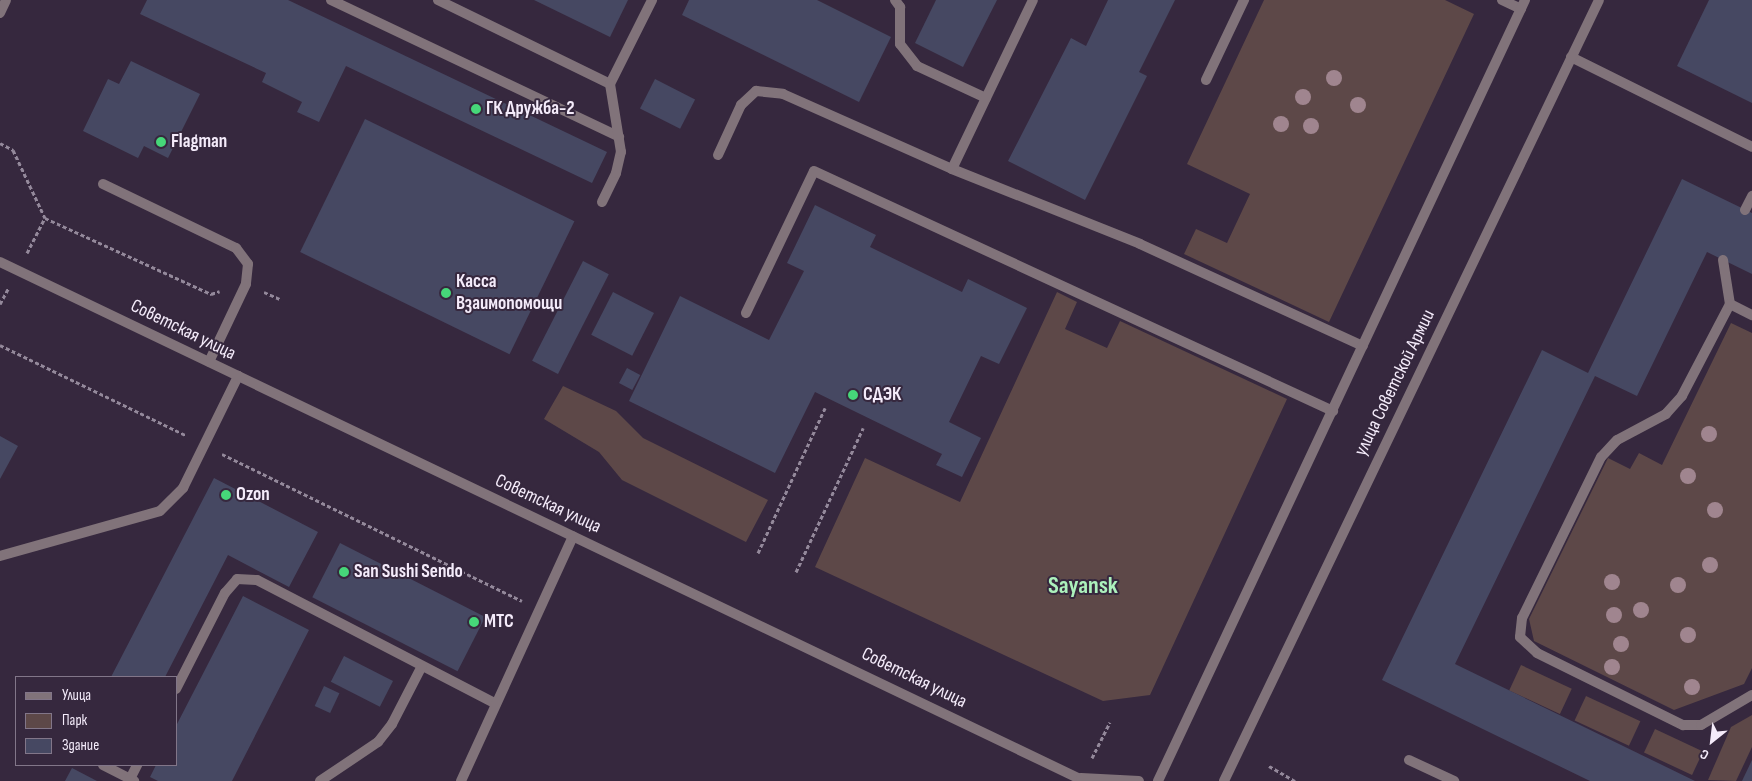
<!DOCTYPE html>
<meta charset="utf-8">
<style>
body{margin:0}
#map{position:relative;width:1752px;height:781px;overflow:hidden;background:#36283e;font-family:"Sofia Sans Condensed",sans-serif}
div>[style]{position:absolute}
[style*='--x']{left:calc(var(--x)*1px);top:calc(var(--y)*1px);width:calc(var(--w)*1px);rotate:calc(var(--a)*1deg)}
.green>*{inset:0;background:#5d4848;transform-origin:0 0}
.building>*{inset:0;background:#464862;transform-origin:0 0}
.path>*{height:3px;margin-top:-1.5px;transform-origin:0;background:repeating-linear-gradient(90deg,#94899b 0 4px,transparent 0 6.5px)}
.service>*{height:10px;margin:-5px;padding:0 5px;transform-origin:5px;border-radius:5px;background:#81737a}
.tertiary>*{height:10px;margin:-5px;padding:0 5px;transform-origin:5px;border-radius:5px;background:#81737a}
.trees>*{width:16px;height:16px;margin:-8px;border-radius:50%;background:#a0858f}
.dots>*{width:14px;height:14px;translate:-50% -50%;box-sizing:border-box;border:2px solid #36283e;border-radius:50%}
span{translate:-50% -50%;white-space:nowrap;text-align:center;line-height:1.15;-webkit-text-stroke:4px #36283e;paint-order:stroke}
.poi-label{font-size:19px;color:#f4ebfa;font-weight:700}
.left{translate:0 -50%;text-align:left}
.street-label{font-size:19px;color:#f4ebfa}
.district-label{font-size:24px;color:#acf1bc;font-weight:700}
.legend{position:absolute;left:15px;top:676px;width:162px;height:90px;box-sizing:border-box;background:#36283e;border:1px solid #827689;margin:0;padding:6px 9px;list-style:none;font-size:15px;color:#f4ebfa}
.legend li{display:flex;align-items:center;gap:10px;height:25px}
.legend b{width:25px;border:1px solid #827689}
.north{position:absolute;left:1687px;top:716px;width:50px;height:50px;-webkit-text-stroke:4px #36283e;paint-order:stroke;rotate:209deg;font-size:14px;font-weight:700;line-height:20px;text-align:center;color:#f4ebfa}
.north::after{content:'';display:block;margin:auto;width:18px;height:22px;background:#f4ebfa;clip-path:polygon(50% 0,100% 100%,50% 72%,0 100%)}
</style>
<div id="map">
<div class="green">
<div style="clip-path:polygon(1264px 0,1445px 0,1474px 14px,1329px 322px,1184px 254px,1196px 229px,1227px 243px,1250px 194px,1187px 164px)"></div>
<div style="clip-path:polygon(1057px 292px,1077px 302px,1065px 329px,1107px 348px,1120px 321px,1287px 399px,1150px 695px,1103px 701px,815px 567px,865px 458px,960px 502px)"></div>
<div style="clip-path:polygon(1731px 323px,1752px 333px,1752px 668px,1744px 684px,1674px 710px,1534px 641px,1529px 619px,1608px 458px,1630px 469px,1639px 453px,1662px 465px)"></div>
<div style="clip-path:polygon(563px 386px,616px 411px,643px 438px,768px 500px,746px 542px,622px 480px,599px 452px,544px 419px)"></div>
<div style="left:1521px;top:665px;width:56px;height:28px;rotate:25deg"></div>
<div style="left:1586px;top:696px;width:60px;height:27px;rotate:25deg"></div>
<div style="clip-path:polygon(1752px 715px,1752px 747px,1736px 781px,1708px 780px,1731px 727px)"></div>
<div style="left:1655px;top:729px;width:53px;height:26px;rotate:25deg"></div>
</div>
<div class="building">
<div style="clip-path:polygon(147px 0,288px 0,607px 152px,592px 183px,346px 66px,319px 122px,297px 112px,302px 102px,262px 82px,266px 73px,140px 14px)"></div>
<div style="clip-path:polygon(534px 0,628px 0,610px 37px)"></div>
<div style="clip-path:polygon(689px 0,817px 0,891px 37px,859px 102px,682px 15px)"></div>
<div style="clip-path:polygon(936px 0,997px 0,963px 67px,915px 43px)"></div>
<div style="clip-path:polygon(1108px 0,1175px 0,1139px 72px,1147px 76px,1085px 200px,1008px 161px,1071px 38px,1086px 46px)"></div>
<div style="clip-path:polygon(1709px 0,1752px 0,1752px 103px,1677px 66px)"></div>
<div style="clip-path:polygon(131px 61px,200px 94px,168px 158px,144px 146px,138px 158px,83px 131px,108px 79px,119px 84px)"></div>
<div style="left:655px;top:79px;width:45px;height:33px;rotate:27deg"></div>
<div style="left:365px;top:119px;width:233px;height:148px;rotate:26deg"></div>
<div style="clip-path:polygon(1682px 179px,1752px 213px,1752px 274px,1707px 252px,1637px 396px,1595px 376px,1455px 664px,1695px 781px,1590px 781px,1382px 680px,1542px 350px,1588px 373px)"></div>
<div style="clip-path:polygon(815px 205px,876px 235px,870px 247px,962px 292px,968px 279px,1027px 308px,999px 364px,981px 356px,949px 422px,981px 438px,962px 477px,936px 465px,942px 454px,815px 392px,775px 473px,629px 401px,680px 296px,769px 340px,804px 271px,787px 263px)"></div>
<div style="left:583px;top:261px;width:29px;height:112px;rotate:27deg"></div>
<div style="left:613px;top:292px;width:46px;height:48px;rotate:27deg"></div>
<div style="left:627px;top:368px;width:15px;height:17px;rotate:28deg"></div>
<div style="clip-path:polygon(0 436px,18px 446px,0 479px)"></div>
<div style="clip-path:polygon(214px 478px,318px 532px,289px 587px,228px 555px,165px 677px,111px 677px)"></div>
<div style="left:340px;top:543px;width:163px;height:61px;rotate:27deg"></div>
<div style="clip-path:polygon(243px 596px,309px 630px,232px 781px,158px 781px,150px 777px,156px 765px,176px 765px,176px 726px)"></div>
<div style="left:344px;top:656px;width:55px;height:29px;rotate:27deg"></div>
<div style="left:324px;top:686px;width:17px;height:22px;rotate:25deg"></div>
<div style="clip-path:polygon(1752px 760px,1752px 781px,1742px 781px)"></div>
<div style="clip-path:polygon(72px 768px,97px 781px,65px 781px)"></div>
</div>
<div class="path">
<div style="--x:0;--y:143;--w:15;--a:28"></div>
<div style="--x:13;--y:150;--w:75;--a:64.8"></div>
<div style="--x:45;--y:218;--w:183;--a:24.6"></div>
<div style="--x:211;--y:294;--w:9;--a:-18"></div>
<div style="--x:27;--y:253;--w:39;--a:-63"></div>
<div style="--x:264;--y:292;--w:17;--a:24"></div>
<div style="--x:0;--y:304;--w:19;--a:-62"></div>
<div style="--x:0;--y:345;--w:206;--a:25.9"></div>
<div style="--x:222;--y:454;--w:334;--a:26.1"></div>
<div style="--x:758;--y:553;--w:160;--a:-65.2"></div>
<div style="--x:796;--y:572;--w:159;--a:-65"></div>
<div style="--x:1092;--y:758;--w:40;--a:-63.4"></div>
<div style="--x:1269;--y:766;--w:30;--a:30"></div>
</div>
<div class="service">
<div style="--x:331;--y:0;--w:319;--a:25.4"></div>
<div style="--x:438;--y:0;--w:191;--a:26"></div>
<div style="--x:610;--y:84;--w:94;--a:-63.4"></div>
<div style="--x:895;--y:0;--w:9;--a:54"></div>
<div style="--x:900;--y:7;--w:37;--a:90"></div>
<div style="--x:900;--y:44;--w:28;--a:52"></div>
<div style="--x:917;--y:66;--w:76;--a:24.9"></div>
<div style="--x:1502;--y:0;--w:21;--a:25"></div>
<div style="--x:1571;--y:57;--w:202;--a:26.4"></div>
<div style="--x:1206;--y:80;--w:89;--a:-64.6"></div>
<div style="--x:718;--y:155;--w:55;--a:-65.3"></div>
<div style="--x:741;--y:105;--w:21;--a:-43"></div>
<div style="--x:756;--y:91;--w:27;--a:6"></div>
<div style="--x:783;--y:94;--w:185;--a:23.9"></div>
<div style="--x:952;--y:169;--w:202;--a:21.7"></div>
<div style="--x:1140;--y:244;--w:245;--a:24.6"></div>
<div style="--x:952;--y:169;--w:187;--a:-64.4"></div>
<div style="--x:103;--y:184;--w:148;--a:25.7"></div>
<div style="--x:236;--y:248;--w:20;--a:53"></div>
<div style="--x:248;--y:264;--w:20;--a:96"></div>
<div style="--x:246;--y:284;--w:86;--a:115.4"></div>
<div style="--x:602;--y:202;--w:32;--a:-64"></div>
<div style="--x:616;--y:173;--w:22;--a:-77"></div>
<div style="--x:621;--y:152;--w:69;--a:-99.2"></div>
<div style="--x:1745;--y:210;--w:16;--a:-63"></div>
<div style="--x:1723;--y:260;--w:45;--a:81"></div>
<div style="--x:1730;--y:304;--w:104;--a:117.6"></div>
<div style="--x:1682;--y:396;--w:24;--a:132"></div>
<div style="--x:1666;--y:414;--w:55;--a:152"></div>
<div style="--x:1617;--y:440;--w:23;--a:133"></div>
<div style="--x:1601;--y:457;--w:179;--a:116.1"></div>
<div style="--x:1522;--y:618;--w:19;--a:96"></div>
<div style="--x:1520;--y:637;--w:23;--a:43"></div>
<div style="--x:1537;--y:653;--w:163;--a:26.3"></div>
<div style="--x:1683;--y:725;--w:18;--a:0"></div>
<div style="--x:1701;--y:725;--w:59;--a:-30.5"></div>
<div style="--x:1730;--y:304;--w:25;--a:27"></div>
<div style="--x:746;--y:313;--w:157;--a:-64.4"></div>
<div style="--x:814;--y:171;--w:572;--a:24.82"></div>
<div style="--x:0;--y:556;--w:166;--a:-15.7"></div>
<div style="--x:160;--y:511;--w:33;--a:-45"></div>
<div style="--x:183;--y:488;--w:125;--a:-63.8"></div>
<div style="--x:176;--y:689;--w:108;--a:-63"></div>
<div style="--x:225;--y:593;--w:18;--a:-49"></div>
<div style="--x:237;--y:579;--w:20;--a:3"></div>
<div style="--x:257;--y:580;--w:269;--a:27.4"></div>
<div style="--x:1409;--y:760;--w:50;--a:25"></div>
<div style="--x:103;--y:765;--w:35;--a:27"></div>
<div style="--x:130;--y:779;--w:16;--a:-63"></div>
<div style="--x:320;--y:781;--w:70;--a:-33.9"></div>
<div style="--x:378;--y:742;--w:23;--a:-52"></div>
<div style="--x:392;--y:724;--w:65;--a:-62.7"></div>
<div style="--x:461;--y:781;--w:269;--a:-65.4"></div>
</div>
<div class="tertiary">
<div style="--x:0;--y:13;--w:14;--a:-65"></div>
<div style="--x:0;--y:262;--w:1202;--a:25.58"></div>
<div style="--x:1081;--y:778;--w:58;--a:3"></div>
<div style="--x:1158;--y:781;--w:863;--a:-64.83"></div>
<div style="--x:1224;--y:781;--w:866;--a:-64.35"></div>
</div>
<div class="trees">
<div style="left:1334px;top:78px"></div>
<div style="left:1303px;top:97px"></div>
<div style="left:1358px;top:105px"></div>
<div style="left:1281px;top:124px"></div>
<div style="left:1311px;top:126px"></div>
<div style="left:1709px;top:434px"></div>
<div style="left:1688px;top:476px"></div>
<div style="left:1715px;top:510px"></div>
<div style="left:1710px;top:565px"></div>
<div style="left:1612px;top:582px"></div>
<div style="left:1678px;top:585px"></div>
<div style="left:1641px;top:610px"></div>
<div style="left:1614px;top:615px"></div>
<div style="left:1688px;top:635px"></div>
<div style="left:1621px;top:644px"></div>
<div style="left:1612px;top:667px"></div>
<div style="left:1692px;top:687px"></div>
</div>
<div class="dots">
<div style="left:476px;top:109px;background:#46d779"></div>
<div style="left:161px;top:142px;background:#46d779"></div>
<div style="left:446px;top:293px;background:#46d779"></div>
<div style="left:853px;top:395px;background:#46d779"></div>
<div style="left:226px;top:495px;background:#46d779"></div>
<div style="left:344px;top:572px;background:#46d779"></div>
<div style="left:474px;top:622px;background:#46d779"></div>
</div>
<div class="poi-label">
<span class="left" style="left:486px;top:109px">ГК Дружба-2</span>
<span class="left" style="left:171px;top:142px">Flagman</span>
<span class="left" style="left:456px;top:293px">Касса<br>Взаимопомощи</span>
<span class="left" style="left:863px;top:395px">СДЭК</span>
<span class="left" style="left:236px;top:495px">Ozon</span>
<span class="left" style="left:354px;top:572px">San Sushi Sendo</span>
<span class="left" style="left:484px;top:622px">МТС</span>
</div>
<div class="street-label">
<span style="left:183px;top:330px;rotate:26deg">Советская улица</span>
<span style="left:1395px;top:383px;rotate:-64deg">улица Советской Армии</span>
<span style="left:548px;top:504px;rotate:25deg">Советская улица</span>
<span style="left:914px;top:678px;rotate:26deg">Советская улица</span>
</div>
<div class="district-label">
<span style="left:1083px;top:586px">Sayansk</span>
</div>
<ul class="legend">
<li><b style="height:6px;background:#81737a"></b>Улица</li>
<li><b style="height:14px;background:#5d4848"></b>Парк</li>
<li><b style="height:14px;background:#464862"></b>Здание</li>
</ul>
<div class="north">С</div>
</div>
